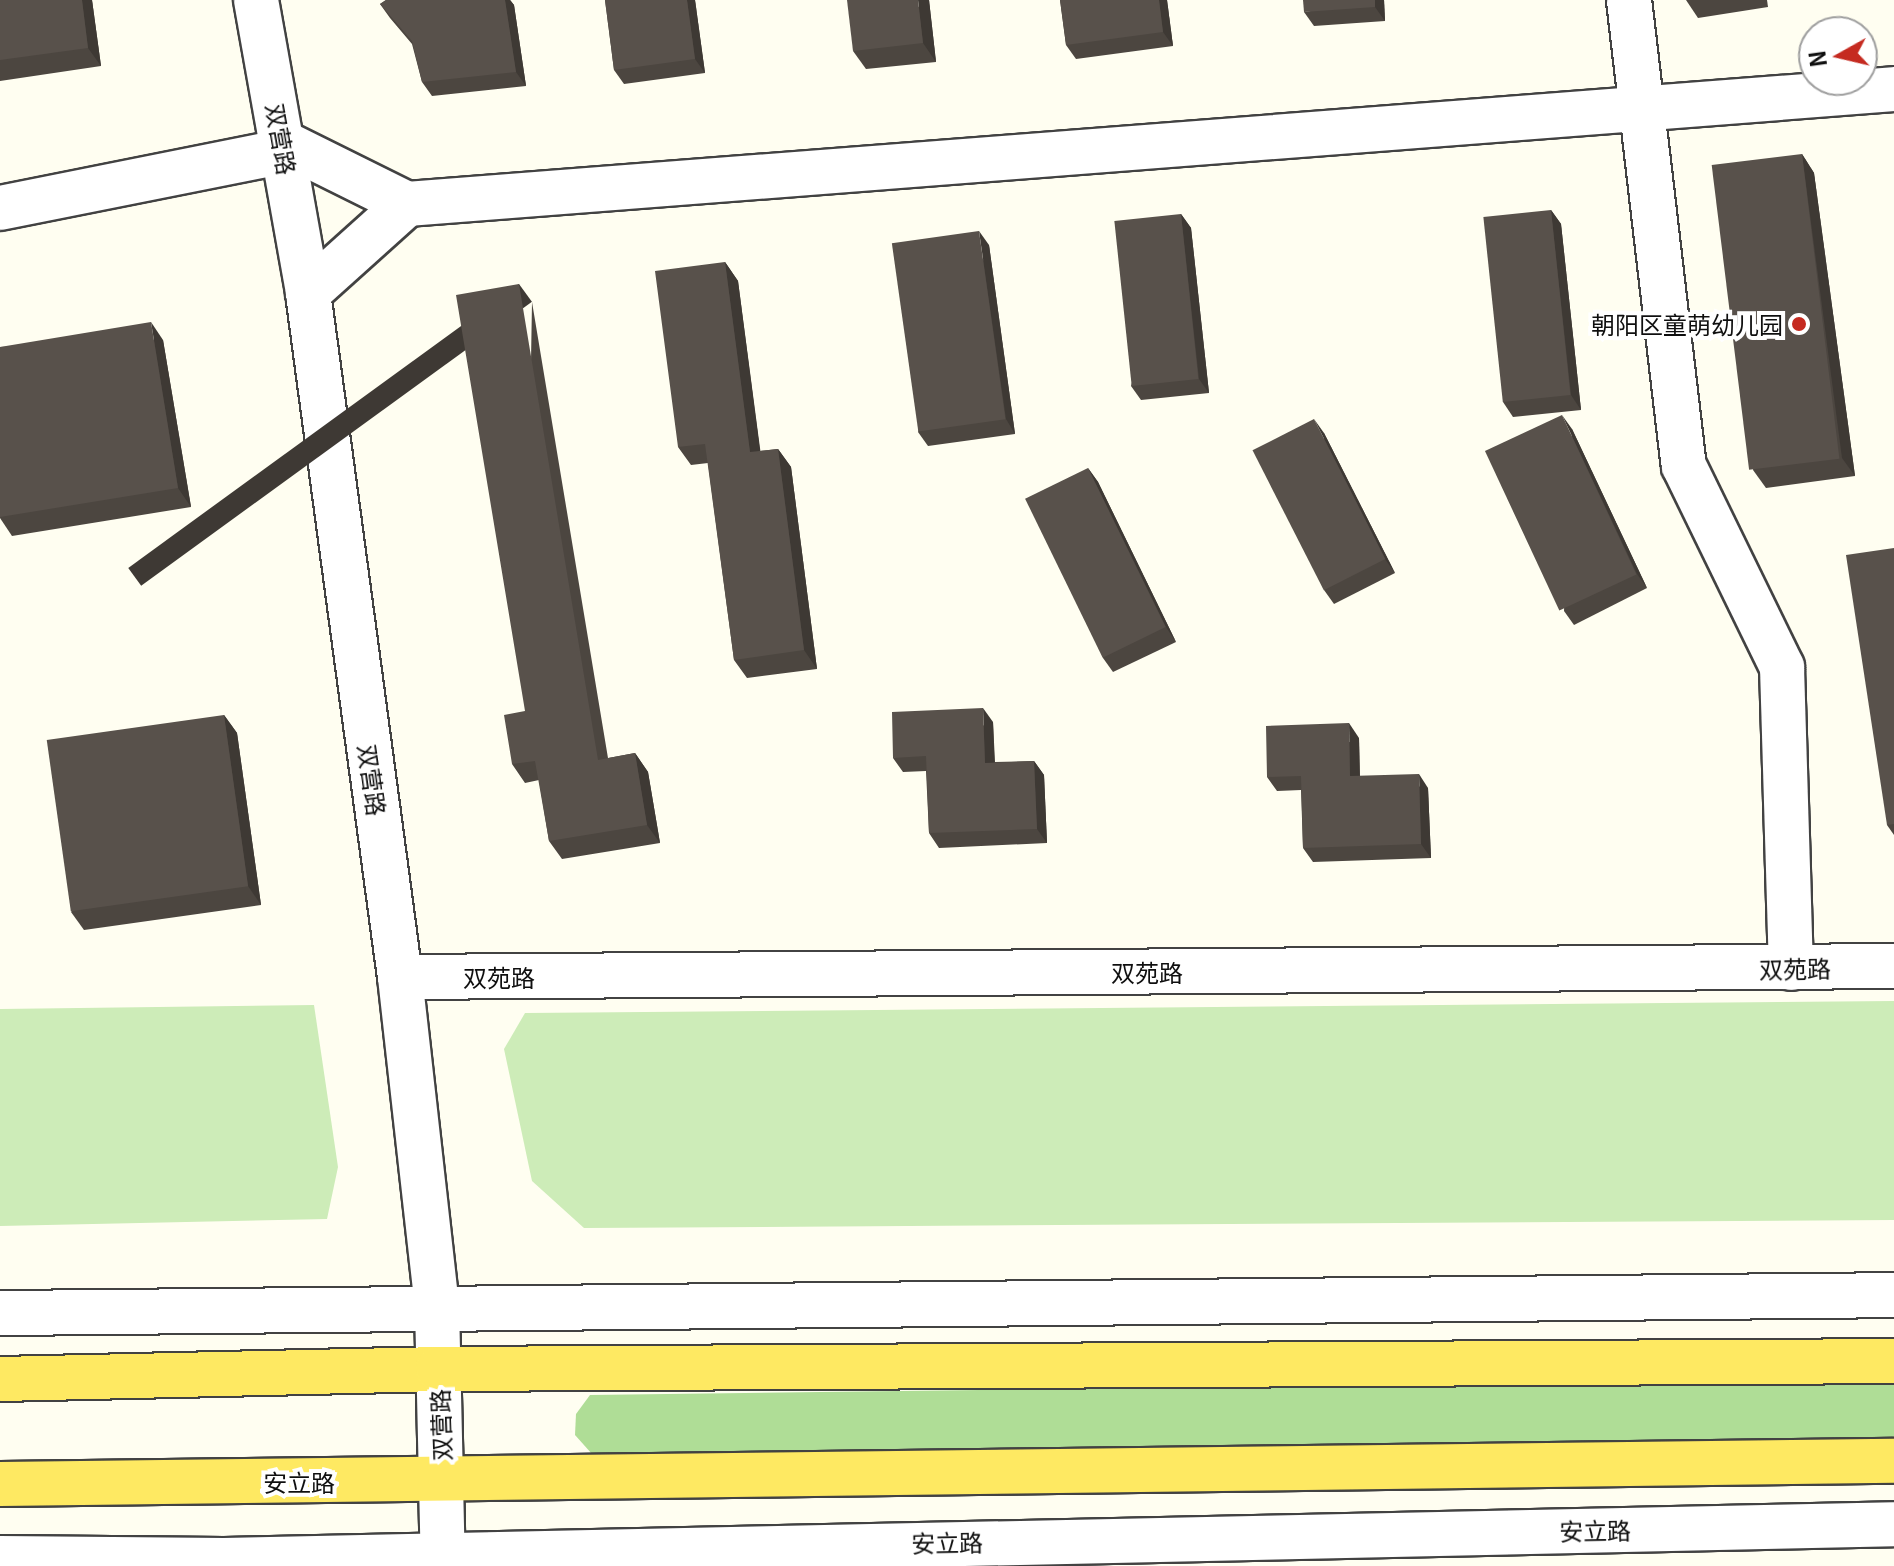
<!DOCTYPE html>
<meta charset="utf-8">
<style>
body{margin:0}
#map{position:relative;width:1894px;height:1566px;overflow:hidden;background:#fffef1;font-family:Georgia,"Noto Sans SC",serif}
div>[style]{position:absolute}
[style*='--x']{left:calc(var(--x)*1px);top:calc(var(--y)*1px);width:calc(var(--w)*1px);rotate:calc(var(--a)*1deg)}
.green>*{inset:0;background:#cdecb8}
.forest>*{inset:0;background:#afdd96}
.roads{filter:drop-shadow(2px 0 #424242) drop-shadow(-2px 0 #424242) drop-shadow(0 2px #424242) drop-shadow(0 -2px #424242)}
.minor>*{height:44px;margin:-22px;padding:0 22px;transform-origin:22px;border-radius:22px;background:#fff}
.major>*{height:44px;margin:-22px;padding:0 22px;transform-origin:22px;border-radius:22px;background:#fee962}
.wall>*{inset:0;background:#4c4640}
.shaded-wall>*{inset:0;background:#3e3934;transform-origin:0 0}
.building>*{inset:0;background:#58514b;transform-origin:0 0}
.dots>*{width:22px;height:22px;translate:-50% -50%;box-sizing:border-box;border:4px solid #fff;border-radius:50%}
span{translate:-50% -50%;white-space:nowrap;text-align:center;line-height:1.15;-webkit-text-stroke:8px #fff;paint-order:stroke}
.street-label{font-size:24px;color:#0f0f0f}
.poi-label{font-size:24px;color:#0f0f0f}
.right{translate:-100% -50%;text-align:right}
.north{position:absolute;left:1798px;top:16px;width:80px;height:80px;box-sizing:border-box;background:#fff;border:2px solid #9f9f9f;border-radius:50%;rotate:262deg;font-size:22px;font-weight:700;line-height:32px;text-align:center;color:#0f0f0f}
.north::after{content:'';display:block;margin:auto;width:28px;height:36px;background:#c52a20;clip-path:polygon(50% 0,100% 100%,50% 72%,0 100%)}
</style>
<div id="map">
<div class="green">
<div style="clip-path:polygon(1894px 1001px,1894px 1220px,584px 1228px,532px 1181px,504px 1049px,525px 1013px)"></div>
<div style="clip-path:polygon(314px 1005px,338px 1167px,327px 1219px,0 1226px,0 1009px)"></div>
</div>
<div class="forest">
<div style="clip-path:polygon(1894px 1378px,1894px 1442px,592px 1454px,575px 1435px,576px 1414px,590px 1395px)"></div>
</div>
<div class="roads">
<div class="minor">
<div style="--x:256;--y:0;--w:298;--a:79.9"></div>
<div style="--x:308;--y:293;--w:690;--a:82.34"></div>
<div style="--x:400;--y:977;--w:331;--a:83.6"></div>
<div style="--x:437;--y:1306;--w:260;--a:88.7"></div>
<div style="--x:1629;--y:0;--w:469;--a:83.3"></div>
<div style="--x:1684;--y:466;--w:224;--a:64"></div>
<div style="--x:1782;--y:667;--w:301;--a:88.3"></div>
<div style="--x:282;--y:142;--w:140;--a:26.4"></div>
<div style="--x:407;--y:204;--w:1491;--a:-4.42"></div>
<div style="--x:0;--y:208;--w:290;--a:-11.3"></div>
<div style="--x:308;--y:293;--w:133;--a:-42"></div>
<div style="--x:400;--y:977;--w:1494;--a:-0.42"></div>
<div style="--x:0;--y:1313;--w:1894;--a:-0.54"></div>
<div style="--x:0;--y:1558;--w:224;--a:0.5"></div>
<div style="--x:224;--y:1560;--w:1670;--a:-1.23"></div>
</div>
<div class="major">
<div style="--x:0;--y:1379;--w:438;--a:-1.3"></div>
<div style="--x:438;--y:1369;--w:1456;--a:-0.31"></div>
<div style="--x:0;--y:1484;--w:1894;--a:-0.7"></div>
</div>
</div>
<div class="wall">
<div style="clip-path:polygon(0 0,92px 0,101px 66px,0 81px)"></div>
<div style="clip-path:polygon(386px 0,510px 0,514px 5px,526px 86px,432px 96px,422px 82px,412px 44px,390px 18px,380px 4px)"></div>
<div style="clip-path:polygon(605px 0,695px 0,705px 73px,624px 84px,614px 70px)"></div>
<div style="clip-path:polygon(929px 0,936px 62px,866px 69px,853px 51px)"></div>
<div style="clip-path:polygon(1060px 0,1167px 0,1173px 46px,1076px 59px,1066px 45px)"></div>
<div style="clip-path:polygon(1384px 0,1385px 21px,1314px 26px,1304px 12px)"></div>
<div style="clip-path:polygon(1686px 0,1767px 0,1768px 7px,1698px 18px)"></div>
<div style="clip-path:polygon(1802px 154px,1814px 173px,1855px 476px,1766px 488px,1753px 470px)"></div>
<div style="clip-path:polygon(1551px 210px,1561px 224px,1581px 410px,1513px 417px,1503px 402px)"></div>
<div style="clip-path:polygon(1181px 214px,1191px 228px,1209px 393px,1141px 400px,1131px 386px)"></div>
<div style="clip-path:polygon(989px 245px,1015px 434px,928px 446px,918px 432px)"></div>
<div style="clip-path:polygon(725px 262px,738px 281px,760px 451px,778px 449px,791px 467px,817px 669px,747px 678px,734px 660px,708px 463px,691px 465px,678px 447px)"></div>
<div style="clip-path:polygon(532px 302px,608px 758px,635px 753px,648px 772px,660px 843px,562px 859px,549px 841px,539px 780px,525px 783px,512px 764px,525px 711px)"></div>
<div style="clip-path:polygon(163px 340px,191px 507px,12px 536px,0 518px,0 347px)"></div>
<div style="clip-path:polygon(1572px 429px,1647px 588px,1574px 625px,1564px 611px)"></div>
<div style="clip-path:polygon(1324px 433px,1395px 573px,1334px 604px,1324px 590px)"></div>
<div style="clip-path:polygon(1088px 468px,1098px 482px,1176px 642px,1113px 672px,1103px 658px)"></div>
<div style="clip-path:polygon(1894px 548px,1894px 835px,1887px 825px)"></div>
<div style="clip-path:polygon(224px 715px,237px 733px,261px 905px,84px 930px,71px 912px)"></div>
<div style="clip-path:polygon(993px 722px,995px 762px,1034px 761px,1044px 775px,1047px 843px,939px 848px,929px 833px,926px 771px,903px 772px,893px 758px)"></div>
<div style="clip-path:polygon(1359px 738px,1360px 776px,1428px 788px,1431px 858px,1313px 862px,1303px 848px,1301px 790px,1277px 791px,1267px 777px)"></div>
</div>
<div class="shaded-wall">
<div style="clip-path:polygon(82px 0,92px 0,101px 66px,88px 48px)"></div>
<div style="clip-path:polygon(505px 0,510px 0,514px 5px,526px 86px,516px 72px)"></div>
<div style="clip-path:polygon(687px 0,695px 0,705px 73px,695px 59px)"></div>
<div style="clip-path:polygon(918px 0,929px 0,936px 62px,923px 43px)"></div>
<div style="clip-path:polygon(1159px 0,1167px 0,1173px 46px,1163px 32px)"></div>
<div style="clip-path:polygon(1375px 0,1384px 0,1385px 21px,1375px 7px)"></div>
<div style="clip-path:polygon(1802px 154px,1814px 173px,1855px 476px,1842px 458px)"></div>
<div style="clip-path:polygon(1551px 210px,1561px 224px,1581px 410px,1571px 395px)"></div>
<div style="clip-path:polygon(1181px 214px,1191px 228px,1209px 393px,1199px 379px)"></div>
<div style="clip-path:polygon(979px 231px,989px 245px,1015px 434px,1006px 419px)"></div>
<div style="clip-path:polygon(725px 262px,738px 281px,763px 471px,750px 452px)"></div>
<div style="left:519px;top:284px;width:22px;height:483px;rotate:54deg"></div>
<div style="clip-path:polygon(151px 322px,163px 340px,191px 507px,178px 488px)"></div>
<div style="clip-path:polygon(1562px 415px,1572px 429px,1647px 588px,1637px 574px)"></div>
<div style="clip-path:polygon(1314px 419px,1324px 433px,1395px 573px,1385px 559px)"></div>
<div style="clip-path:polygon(778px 449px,791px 467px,817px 669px,804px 650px)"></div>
<div style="clip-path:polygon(1088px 468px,1098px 482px,1176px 642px,1166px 627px)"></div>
<div style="clip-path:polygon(983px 708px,993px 722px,995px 777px,985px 763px)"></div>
<div style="clip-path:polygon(224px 715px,237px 733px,261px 905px,248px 886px)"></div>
<div style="clip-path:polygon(1349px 723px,1359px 738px,1360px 790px,1350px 776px)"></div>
<div style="clip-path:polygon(635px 753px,648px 772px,660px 843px,647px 825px)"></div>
<div style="clip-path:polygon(1034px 761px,1044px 775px,1047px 843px,1037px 829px)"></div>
<div style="clip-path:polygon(1419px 774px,1428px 788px,1431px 858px,1421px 844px)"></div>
</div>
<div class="building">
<div style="clip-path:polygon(0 0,82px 0,88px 48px,0 60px)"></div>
<div style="clip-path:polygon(386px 0,505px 0,516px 72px,422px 82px,412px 41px,380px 4px)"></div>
<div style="clip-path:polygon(605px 0,687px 0,695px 59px,614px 70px)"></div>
<div style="clip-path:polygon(847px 0,918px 0,923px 43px,853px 51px)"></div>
<div style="clip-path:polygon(1060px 0,1159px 0,1163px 32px,1066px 45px)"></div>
<div style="clip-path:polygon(1303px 0,1375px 0,1375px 7px,1304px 12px)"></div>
<div style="left:1802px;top:154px;width:307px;height:91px;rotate:83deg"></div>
<div style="left:1551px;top:210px;width:186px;height:68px;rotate:84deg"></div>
<div style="left:1181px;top:214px;width:166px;height:67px;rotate:84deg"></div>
<div style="left:979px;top:231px;width:190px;height:88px;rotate:82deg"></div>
<div style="clip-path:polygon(725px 262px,750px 452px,778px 449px,804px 650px,734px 660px,705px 444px,678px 447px,655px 271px)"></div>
<div style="clip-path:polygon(519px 284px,598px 760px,635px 753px,647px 825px,549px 841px,535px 761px,512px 764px,504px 715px,525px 711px,456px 295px)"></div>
<div style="clip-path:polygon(151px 322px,178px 488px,0 517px,0 347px)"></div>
<div style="left:1562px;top:415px;width:176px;height:85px;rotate:65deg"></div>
<div style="left:1314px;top:419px;width:157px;height:69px;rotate:63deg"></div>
<div style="left:1088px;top:468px;width:177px;height:70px;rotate:64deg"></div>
<div style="clip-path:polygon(1894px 548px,1894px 824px,1887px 825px,1846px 555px)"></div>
<div style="clip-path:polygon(983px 708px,985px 763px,1034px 761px,1037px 829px,929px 833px,926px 756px,893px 758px,892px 712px)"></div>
<div style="left:224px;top:715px;width:173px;height:179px;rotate:82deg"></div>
<div style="clip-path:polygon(1349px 723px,1350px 776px,1419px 774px,1421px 844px,1303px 848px,1301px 776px,1267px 777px,1266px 726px)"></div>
</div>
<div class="dots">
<div style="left:1799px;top:324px;background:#c52a20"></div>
</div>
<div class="street-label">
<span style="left:282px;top:139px;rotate:80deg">双营路</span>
<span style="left:373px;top:780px;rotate:82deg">双营路</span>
<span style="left:1795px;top:968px;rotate:-1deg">双苑路</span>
<span style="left:1147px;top:972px">双苑路</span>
<span style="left:499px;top:977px">双苑路</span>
<span style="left:440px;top:1425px;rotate:-92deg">双营路</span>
<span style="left:299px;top:1482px">安立路</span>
<span style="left:1595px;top:1530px;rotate:-1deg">安立路</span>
<span style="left:947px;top:1542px;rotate:-1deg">安立路</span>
</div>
<div class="poi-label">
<span class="right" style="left:1783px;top:324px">朝阳区童萌幼儿园</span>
</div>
<div class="north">N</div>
</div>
